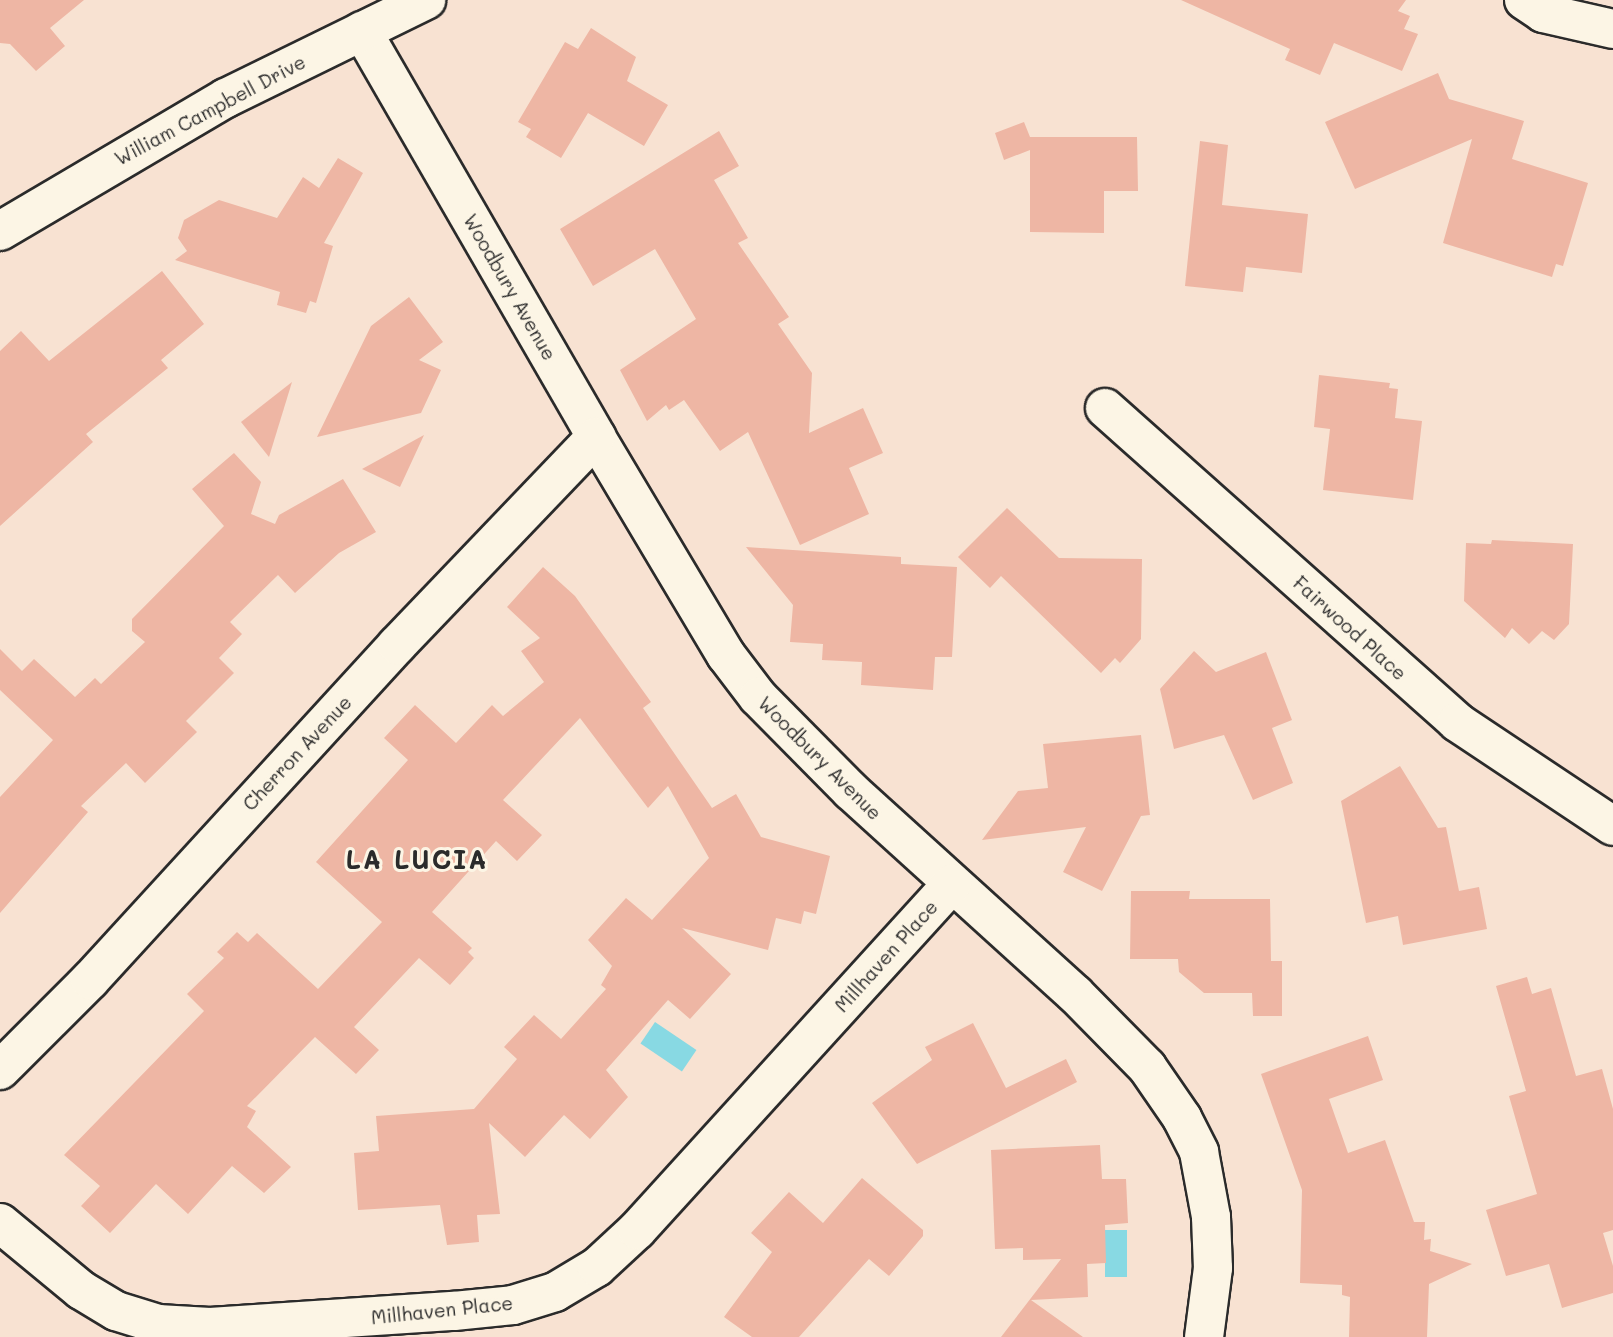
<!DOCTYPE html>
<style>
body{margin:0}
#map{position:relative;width:1613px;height:1337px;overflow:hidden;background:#f8e2d2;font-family:Mali,sans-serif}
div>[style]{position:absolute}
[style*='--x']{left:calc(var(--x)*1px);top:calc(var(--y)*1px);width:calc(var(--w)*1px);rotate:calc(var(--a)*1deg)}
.water>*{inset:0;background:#88d9e3;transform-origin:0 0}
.building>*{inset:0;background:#eeb6a4}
.roads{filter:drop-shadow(2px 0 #2b2b2b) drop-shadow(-2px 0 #2b2b2b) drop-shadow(0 2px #2b2b2b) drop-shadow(0 -2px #2b2b2b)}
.minor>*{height:38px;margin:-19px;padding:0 19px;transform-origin:19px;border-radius:19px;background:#fcf5e5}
.tertiary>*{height:38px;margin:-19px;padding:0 19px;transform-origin:19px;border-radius:19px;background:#fcf5e5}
span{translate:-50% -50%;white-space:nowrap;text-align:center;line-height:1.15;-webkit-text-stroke:6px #fcf5e5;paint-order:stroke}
.street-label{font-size:19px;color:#2b2b2b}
.district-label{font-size:26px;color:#2b2b2b;font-weight:700;letter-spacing:2px}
</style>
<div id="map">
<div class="water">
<div style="left:655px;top:1022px;width:50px;height:26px;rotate:34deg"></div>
<div style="left:1105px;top:1230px;width:22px;height:47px"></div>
</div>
<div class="building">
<div style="clip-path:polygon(0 0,84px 0,50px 28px,65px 46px,36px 71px,10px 44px,0 43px)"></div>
<div style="clip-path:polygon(1181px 0,1406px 0,1398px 11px,1410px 16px,1404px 29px,1418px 34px,1402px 71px,1334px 43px,1320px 75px,1285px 60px,1290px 49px)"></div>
<div style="clip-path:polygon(591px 28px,636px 57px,627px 81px,668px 105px,644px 146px,588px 113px,561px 158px,526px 137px,531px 129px,518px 122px,565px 42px,578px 49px)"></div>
<div style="clip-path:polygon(1438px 73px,1449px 99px,1524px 121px,1512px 159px,1588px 183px,1563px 266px,1556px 264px,1552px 277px,1443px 243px,1472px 139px,1355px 189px,1325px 122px)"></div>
<div style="clip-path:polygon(1024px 122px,1030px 137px,1137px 137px,1138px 191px,1104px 191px,1104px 233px,1030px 232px,1030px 150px,1004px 160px,995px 133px)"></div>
<div style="clip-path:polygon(719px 131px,739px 166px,714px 180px,748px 238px,738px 243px,789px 317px,778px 324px,812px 373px,809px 433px,863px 408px,883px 453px,849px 468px,869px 514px,800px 545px,748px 432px,720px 451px,684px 400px,669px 410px,666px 405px,647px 421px,620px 370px,696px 319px,655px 249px,593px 286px,560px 229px)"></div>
<div style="clip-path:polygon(1200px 141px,1228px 145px,1222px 205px,1308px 214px,1302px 273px,1246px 267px,1243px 292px,1185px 286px)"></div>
<div style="clip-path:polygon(338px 158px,363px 173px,324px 243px,333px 246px,316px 303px,310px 301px,306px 313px,277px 305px,280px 292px,175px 260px,187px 251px,178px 238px,184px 220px,219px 200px,277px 218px,303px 177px,319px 188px)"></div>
<div style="clip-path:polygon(162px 271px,204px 324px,161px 360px,168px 368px,86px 434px,93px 442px,0 526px,0 351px,21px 331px,49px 361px)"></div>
<div style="clip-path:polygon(409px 297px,443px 342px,419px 360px,441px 370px,421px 413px,317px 437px,371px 326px)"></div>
<div style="clip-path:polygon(1319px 375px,1390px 383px,1389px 388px,1398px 389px,1395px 418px,1422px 421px,1413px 500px,1323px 490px,1330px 429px,1314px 427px)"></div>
<div style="clip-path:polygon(292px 382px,269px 457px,241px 422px)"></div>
<div style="clip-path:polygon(424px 435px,400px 487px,362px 469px)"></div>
<div style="clip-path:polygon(234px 453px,261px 482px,251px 514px,275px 524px,279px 515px,343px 479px,376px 532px,339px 553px,295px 593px,278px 575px,230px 622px,242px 634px,219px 658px,234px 673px,186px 721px,197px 732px,145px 783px,126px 763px,81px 806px,88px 812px,0 913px,0 797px,53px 740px,0 690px,0 649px,22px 671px,34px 659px,75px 697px,95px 678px,101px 684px,145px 642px,132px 631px,132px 619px,224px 526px,192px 489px)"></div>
<div style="clip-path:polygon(1007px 508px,1059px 558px,1142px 559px,1141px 639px,1120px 663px,1115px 658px,1101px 673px,1001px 576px,990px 588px,958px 557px)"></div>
<div style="clip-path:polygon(1492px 540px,1573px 544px,1569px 624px,1554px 640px,1542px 631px,1529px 644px,1512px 628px,1505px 638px,1464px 601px,1466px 543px,1491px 544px)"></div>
<div style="clip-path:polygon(746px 547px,901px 557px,901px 564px,957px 567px,952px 657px,935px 657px,933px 690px,861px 685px,862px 662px,822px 660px,823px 644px,790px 642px,793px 605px)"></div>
<div style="clip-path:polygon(543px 567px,575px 596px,651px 702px,643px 708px,712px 808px,736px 794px,761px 837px,830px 856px,816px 914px,804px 911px,801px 924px,776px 918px,768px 950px,682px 928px,731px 974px,690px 1019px,668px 1000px,606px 1070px,628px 1097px,590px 1139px,564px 1115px,525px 1157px,489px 1123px,500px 1214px,477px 1215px,479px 1242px,447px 1245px,440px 1205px,358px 1210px,354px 1153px,379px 1151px,376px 1116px,474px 1109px,517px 1059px,504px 1047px,534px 1015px,561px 1039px,606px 989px,601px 985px,612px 966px,588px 940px,626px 898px,652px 920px,709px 858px,668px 786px,648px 808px,580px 718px,503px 800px,542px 835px,517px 861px,496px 841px,432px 912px,472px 948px,468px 952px,474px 958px,450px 985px,419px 958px,354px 1027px,379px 1050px,356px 1074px,315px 1037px,247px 1106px,256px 1111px,247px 1127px,291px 1167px,264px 1193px,232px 1166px,188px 1214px,156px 1184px,110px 1233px,81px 1206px,100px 1186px,64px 1155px,204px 1011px,187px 994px,224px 958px,217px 952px,237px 932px,248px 942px,257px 933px,318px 989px,382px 922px,316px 862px,408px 760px,384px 738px,415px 705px,456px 743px,492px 705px,503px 716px,544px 682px,521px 651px,540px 638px,507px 607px)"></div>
<div style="clip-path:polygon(1194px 651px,1216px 672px,1266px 652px,1292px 720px,1272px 728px,1293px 783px,1253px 800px,1224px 735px,1174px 749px,1160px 689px)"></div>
<div style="clip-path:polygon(1141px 735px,1150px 815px,1141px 816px,1102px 891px,1063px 872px,1086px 827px,982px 840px,1018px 791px,1048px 788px,1043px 744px)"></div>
<div style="clip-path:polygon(1400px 766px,1438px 828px,1446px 827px,1459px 891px,1479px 887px,1487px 929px,1403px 945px,1398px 916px,1366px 923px,1341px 801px)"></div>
<div style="clip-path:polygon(1131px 891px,1190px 891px,1189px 899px,1270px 899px,1271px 961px,1282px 961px,1282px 1016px,1253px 1016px,1252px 993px,1204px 993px,1179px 972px,1178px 959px,1130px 959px)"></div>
<div style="clip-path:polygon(1527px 977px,1532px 994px,1551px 988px,1576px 1076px,1602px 1069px,1613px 1109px,1613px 1230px,1603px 1233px,1613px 1266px,1613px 1293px,1562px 1308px,1549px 1264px,1506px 1276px,1486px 1210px,1537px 1194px,1509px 1096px,1526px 1091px,1496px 986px)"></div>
<div style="clip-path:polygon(973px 1023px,1006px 1088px,1066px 1059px,1077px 1082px,917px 1164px,872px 1103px,932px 1060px,925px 1047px)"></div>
<div style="clip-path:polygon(1368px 1036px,1383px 1080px,1329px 1099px,1348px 1153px,1385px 1140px,1414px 1222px,1425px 1222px,1424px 1240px,1431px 1239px,1430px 1251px,1472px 1264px,1429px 1284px,1427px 1337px,1349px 1337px,1350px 1297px,1342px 1295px,1342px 1285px,1300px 1283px,1302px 1190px,1261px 1074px)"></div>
<div style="clip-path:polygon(1100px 1145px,1102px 1179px,1126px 1179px,1128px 1223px,1105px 1225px,1106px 1263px,1087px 1264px,1088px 1297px,1031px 1300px,1083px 1337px,1001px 1337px,1061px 1259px,1023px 1260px,1023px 1248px,995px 1249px,991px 1150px)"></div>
<div style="clip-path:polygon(862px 1178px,923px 1230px,923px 1236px,889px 1276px,869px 1259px,799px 1337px,752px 1337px,724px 1317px,772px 1252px,751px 1233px,789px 1192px,823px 1223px)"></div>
</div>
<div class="roads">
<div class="minor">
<div style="--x:1524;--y:0;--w:23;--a:34"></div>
<div style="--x:1543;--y:13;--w:72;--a:12.9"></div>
<div style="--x:362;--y:31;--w:469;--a:60"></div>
<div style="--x:596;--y:437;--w:254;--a:59.2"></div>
<div style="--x:726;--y:655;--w:53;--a:52.7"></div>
<div style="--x:758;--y:697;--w:132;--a:45.3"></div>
<div style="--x:851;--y:791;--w:302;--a:42.2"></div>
<div style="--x:1075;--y:994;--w:103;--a:45.4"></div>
<div style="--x:1147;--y:1067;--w:62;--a:55.5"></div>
<div style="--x:1182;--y:1118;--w:38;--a:63"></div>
<div style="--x:1199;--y:1152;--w:66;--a:79.5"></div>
<div style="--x:1211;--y:1217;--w:51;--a:87.8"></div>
<div style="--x:1213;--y:1268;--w:70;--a:97.4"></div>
<div style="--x:1105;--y:408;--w:472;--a:41.7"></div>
<div style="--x:1457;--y:722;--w:187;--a:33.7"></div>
<div style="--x:0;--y:1070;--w:127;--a:-45"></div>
<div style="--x:90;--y:980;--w:454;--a:-47.5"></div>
<div style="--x:397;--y:645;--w:288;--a:-46.3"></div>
<div style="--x:0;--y:1223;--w:105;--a:39.6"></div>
<div style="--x:81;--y:1290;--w:41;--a:31"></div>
<div style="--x:116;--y:1311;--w:44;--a:17.2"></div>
<div style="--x:158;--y:1324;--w:52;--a:3.3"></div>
<div style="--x:210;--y:1327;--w:245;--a:-3.8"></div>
<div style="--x:454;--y:1311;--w:59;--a:-5.8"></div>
<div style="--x:513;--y:1305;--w:44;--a:-17.2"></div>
<div style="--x:555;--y:1292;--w:49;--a:-30.8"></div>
<div style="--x:597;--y:1267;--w:54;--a:-42.8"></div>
<div style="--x:637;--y:1230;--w:468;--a:-47.7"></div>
</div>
<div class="tertiary">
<div style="--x:0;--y:231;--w:262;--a:-30.5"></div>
<div style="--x:226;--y:98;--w:223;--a:-26.1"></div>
</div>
</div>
<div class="street-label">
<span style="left:210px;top:110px;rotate:-28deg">William Campbell Drive</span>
<span style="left:510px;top:287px;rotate:60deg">Woodbury Avenue</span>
<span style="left:1350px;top:628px;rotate:42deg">Fairwood Place</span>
<span style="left:297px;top:753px;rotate:-47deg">Cherron Avenue</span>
<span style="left:820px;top:758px;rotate:45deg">Woodbury Avenue</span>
<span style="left:886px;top:956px;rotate:-48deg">Millhaven Place</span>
<span style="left:442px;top:1310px;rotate:-6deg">Millhaven Place</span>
</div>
<div class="district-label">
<span style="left:417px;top:860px">LA LUCIA</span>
</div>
</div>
